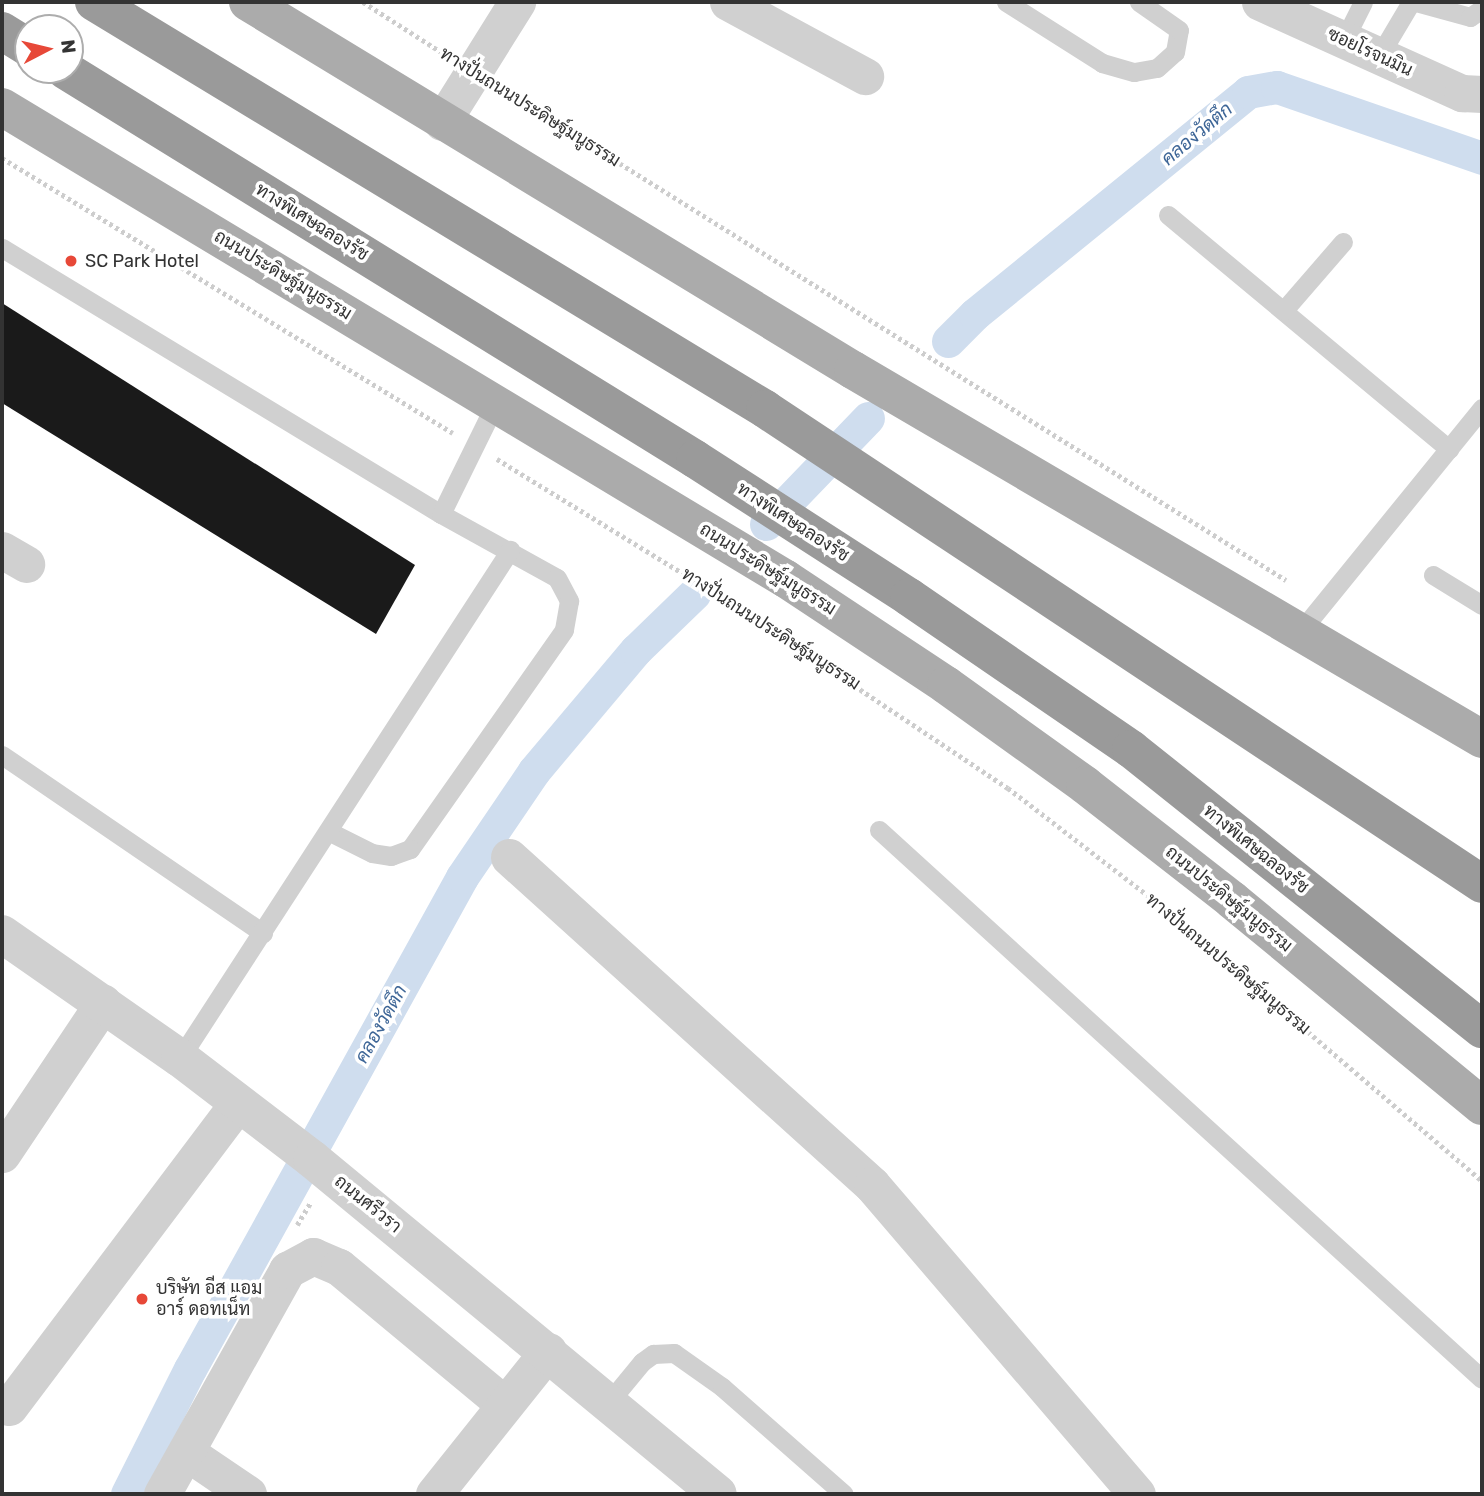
<!DOCTYPE html>
<meta charset="utf-8">
<style>
body{margin:0}
#map{position:relative;width:1484px;height:1496px;overflow:hidden;background:#fff;font-family:Rubik,Sarabun,sans-serif}
div>[style]{position:absolute}
[style*='--x']{left:calc(var(--x)*1px);top:calc(var(--y)*1px);width:calc(var(--w)*1px);rotate:calc(var(--a)*1deg)}
.canal>*{height:33px;margin:-16.5px;padding:0 16.5px;transform-origin:16.5px;border-radius:16.5px;background:#cfddee}
.building>*{inset:0;background:#1a1a1a}
.path>*{height:4.5px;margin-top:-2.25px;transform-origin:0;background:repeating-linear-gradient(90deg,#cdcdcd 0 3.5px,transparent 0 7px)}
.service>*{height:19px;margin:-9.5px;padding:0 9.5px;transform-origin:9.5px;border-radius:9.5px;background:#d0d0d0}
.minor>*{height:37px;margin:-18.5px;padding:0 18.5px;transform-origin:18.5px;border-radius:18.5px;background:#d0d0d0}
.tertiary>*{height:38px;margin:-19px;padding:0 19px;transform-origin:19px;border-radius:19px;background:#d0d0d0}
.primary>*{height:38px;margin:-19px;padding:0 19px;transform-origin:19px;border-radius:19px;background:#ababab}
.motorway>*{height:38px;margin:-19px;padding:0 19px;transform-origin:19px;border-radius:19px;background:#9a9a9a}
.dots>*{width:19px;height:19px;translate:-50% -50%;box-sizing:border-box;border:4px solid #fff;border-radius:50%}
span{translate:-50% -50%;white-space:nowrap;text-align:center;line-height:1.15;-webkit-text-stroke:7px #fff;paint-order:stroke}
.street-label{font-size:18px;color:#333}
.poi-label{font-size:18px;color:#333}
.left{translate:0 -50%;text-align:left}
.water-label{font-size:19px;color:#3e6697;font-style:italic}
.frame{position:absolute;inset:0;border:4px solid #333;pointer-events:none}
.north{position:absolute;left:14px;top:14px;width:70px;height:70px;box-sizing:border-box;background:#fff;border:2px solid #adadad;border-radius:50%;rotate:83deg;font-size:19px;font-weight:700;line-height:28px;text-align:center;color:#333}
.north::after{content:'';display:block;margin:auto;width:24px;height:32px;background:#e74838;clip-path:polygon(50% 0,100% 100%,50% 72%,0 100%)}
</style>
<div id="map">
<div class="canal">
<div style="--x:948;--y:341;--w:38;--a:-45"></div>
<div style="--x:975;--y:314;--w:352;--a:-39.1"></div>
<div style="--x:1248;--y:92;--w:29;--a:-10"></div>
<div style="--x:1277;--y:87;--w:217;--a:19.1"></div>
<div style="--x:766;--y:524;--w:147;--a:-46.1"></div>
<div style="--x:127;--y:1494;--w:140;--a:-63.3"></div>
<div style="--x:190;--y:1369;--w:562;--a:-61.06"></div>
<div style="--x:462;--y:877;--w:128;--a:-55.8"></div>
<div style="--x:534;--y:771;--w:158;--a:-49.9"></div>
<div style="--x:636;--y:650;--w:81;--a:-44"></div>
</div>
<div class="building">
<div style="clip-path:polygon(2px 303px,415px 565px,376px 634px,2px 403px)"></div>
</div>
<div class="path">
<div style="--x:363;--y:2;--w:98;--a:32.6"></div>
<div style="--x:501;--y:89;--w:926;--a:32.03"></div>
<div style="--x:2;--y:158;--w:528;--a:31.37"></div>
<div style="--x:497;--y:459;--w:269;--a:31.6"></div>
<div style="--x:726;--y:600;--w:339;--a:33.7"></div>
<div style="--x:1008;--y:788;--w:190;--a:37.5"></div>
<div style="--x:1159;--y:904;--w:426;--a:40.6"></div>
<div style="--x:297;--y:1225;--w:26;--a:-59"></div>
</div>
<div class="service">
<div style="--x:1006;--y:2;--w:114;--a:32.4"></div>
<div style="--x:1102;--y:63;--w:33;--a:16"></div>
<div style="--x:1134;--y:72;--w:23;--a:-10"></div>
<div style="--x:1157;--y:68;--w:24;--a:-42"></div>
<div style="--x:1175;--y:52;--w:22;--a:-80"></div>
<div style="--x:1179;--y:30;--w:49;--a:-145"></div>
<div style="--x:1416;--y:2;--w:56;--a:15.5"></div>
<div style="--x:1470;--y:17;--w:14;--a:-34"></div>
<div style="--x:1344;--y:40;--w:42;--a:-63.4"></div>
<div style="--x:1379;--y:56;--w:63;--a:-59.3"></div>
<div style="--x:1168;--y:215;--w:366;--a:39.8"></div>
<div style="--x:2;--y:248;--w:513;--a:31.21"></div>
<div style="--x:441;--y:514;--w:132;--a:28.9"></div>
<div style="--x:557;--y:578;--w:26;--a:62"></div>
<div style="--x:569;--y:601;--w:29;--a:100"></div>
<div style="--x:564;--y:630;--w:268;--a:125.1"></div>
<div style="--x:410;--y:849;--w:20;--a:160"></div>
<div style="--x:391;--y:856;--w:19;--a:-171"></div>
<div style="--x:372;--y:853;--w:47;--a:-153.4"></div>
<div style="--x:1284;--y:310;--w:90;--a:-49.1"></div>
<div style="--x:441;--y:514;--w:125;--a:-63.8"></div>
<div style="--x:1433;--y:575;--w:57;--a:31.5"></div>
<div style="--x:1299;--y:633;--w:290;--a:-50.9"></div>
<div style="--x:2;--y:755;--w:316;--a:34.3"></div>
<div style="--x:879;--y:830;--w:815;--a:42.32"></div>
<div style="--x:180;--y:1058;--w:606;--a:-56.99"></div>
<div style="--x:609;--y:1402;--w:52;--a:-50.5"></div>
<div style="--x:642;--y:1362;--w:14;--a:-36"></div>
<div style="--x:653;--y:1354;--w:21;--a:-3"></div>
<div style="--x:674;--y:1353;--w:59;--a:35.3"></div>
<div style="--x:722;--y:1387;--w:162;--a:41.3"></div>
</div>
<div class="minor">
<div style="--x:728;--y:2;--w:156;--a:28.4"></div>
<div style="--x:1260;--y:2;--w:222;--a:24.3"></div>
<div style="--x:1462;--y:93;--w:20;--a:3"></div>
<div style="--x:442;--y:122;--w:142;--a:-58"></div>
<div style="--x:2;--y:550;--w:28;--a:30"></div>
<div style="--x:509;--y:857;--w:489;--a:42.1"></div>
<div style="--x:872;--y:1185;--w:407;--a:49.4"></div>
<div style="--x:2;--y:1154;--w:182;--a:-56.2"></div>
<div style="--x:9;--y:1407;--w:381;--a:-53"></div>
<div style="--x:186;--y:1452;--w:75;--a:34.1"></div>
<div style="--x:162;--y:1494;--w:257;--a:-60.8"></div>
<div style="--x:287;--y:1270;--w:30;--a:-28"></div>
<div style="--x:313;--y:1256;--w:28;--a:23"></div>
<div style="--x:339;--y:1267;--w:214;--a:39.7"></div>
<div style="--x:434;--y:1494;--w:183;--a:-51.4"></div>
</div>
<div class="tertiary">
<div style="--x:2;--y:934;--w:217;--a:34.9"></div>
<div style="--x:180;--y:1058;--w:166;--a:37.4"></div>
<div style="--x:312;--y:1159;--w:526;--a:39.53"></div>
</div>
<div class="primary">
<div style="--x:248;--y:2;--w:708;--a:31.31"></div>
<div style="--x:853;--y:370;--w:729;--a:30.4"></div>
<div style="--x:2;--y:107;--w:915;--a:31.05"></div>
<div style="--x:786;--y:579;--w:192;--a:33.5"></div>
<div style="--x:946;--y:685;--w:171;--a:35.7"></div>
<div style="--x:1085;--y:785;--w:187;--a:38"></div>
<div style="--x:1232;--y:900;--w:324;--a:39.5"></div>
</div>
<div class="motorway">
<div style="--x:94;--y:2;--w:785;--a:31.24"></div>
<div style="--x:765;--y:409;--w:860;--a:33.52"></div>
<div style="--x:2;--y:31;--w:31;--a:32"></div>
<div style="--x:65;--y:70;--w:740;--a:31.69"></div>
<div style="--x:695;--y:459;--w:255;--a:32.8"></div>
<div style="--x:909;--y:597;--w:269;--a:34.4"></div>
<div style="--x:1131;--y:749;--w:449;--a:38.6"></div>
</div>
<div class="dots">
<div style="left:71px;top:261px;background:#e74838"></div>
<div style="left:142px;top:1299px;background:#e74838"></div>
</div>
<div class="street-label">
<span style="left:1370px;top:52px;rotate:25deg">ซอยโรจนมิน</span>
<span style="left:530px;top:107px;rotate:32deg">ทางปั่นถนนประดิษฐ์มนูธรรม</span>
<span style="left:312px;top:222px;rotate:32deg">ทางพิเศษฉลองรัช</span>
<span style="left:283px;top:275px;rotate:31deg">ถนนประดิษฐ์มนูธรรม</span>
<span style="left:793px;top:522px;rotate:33deg">ทางพิเศษฉลองรัช</span>
<span style="left:768px;top:569px;rotate:32deg">ถนนประดิษฐ์มนูธรรม</span>
<span style="left:771px;top:629px;rotate:33deg">ทางปั่นถนนประดิษฐ์มนูธรรม</span>
<span style="left:1256px;top:849px;rotate:39deg">ทางพิเศษฉลองรัช</span>
<span style="left:1229px;top:899px;rotate:39deg">ถนนประดิษฐ์มนูธรรม</span>
<span style="left:1228px;top:964px;rotate:40deg">ทางปั่นถนนประดิษฐ์มนูธรรม</span>
<span style="left:368px;top:1204px;rotate:39deg">ถนนศรีวรา</span>
</div>
<div class="poi-label">
<span class="left" style="left:85px;top:261px">SC Park Hotel</span>
<span class="left" style="left:156px;top:1299px">บริษัท อีส แอม<br>อาร์ ดอทเน็ท</span>
</div>
<div class="water-label">
<span style="left:1197px;top:134px;rotate:-40deg">คลองวัดตึก</span>
<span style="left:381px;top:1024px;rotate:-61deg">คลองวัดตึก</span>
</div>
<div class="frame"></div>
<div class="north">N</div>
</div>
